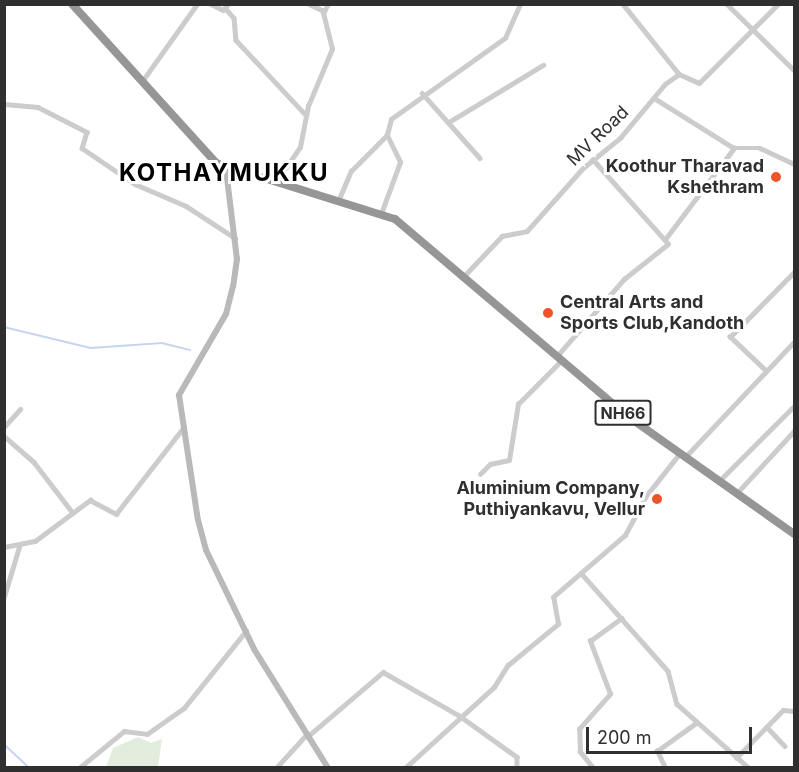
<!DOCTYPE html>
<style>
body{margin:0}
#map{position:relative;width:799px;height:772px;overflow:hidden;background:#fff;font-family:Inter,sans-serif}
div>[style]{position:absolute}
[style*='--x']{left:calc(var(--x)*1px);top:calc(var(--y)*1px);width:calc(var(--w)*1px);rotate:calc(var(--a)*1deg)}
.green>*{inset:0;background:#e0eddc}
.stream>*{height:1.5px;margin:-0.75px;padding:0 0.75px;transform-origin:0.75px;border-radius:0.75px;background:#c7d4ee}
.street>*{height:4.5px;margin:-2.25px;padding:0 2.25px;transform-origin:2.25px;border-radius:2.25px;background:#ccc}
.secondary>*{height:6px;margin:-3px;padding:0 3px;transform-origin:3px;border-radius:3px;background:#b9b9b9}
.highway>*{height:8px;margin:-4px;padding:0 4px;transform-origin:4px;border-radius:4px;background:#969696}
.dots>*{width:16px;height:16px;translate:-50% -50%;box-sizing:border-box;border:3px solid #fff;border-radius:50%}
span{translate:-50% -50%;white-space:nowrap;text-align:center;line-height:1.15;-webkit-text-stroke:6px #fff;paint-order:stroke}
.shield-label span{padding:2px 4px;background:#fff;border:2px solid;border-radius:4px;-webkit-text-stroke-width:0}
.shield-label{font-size:16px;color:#2f2f2f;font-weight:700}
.street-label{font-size:18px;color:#2f2f2f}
.poi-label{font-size:18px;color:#2f2f2f;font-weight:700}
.right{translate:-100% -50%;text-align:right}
.left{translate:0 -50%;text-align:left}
.district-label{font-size:24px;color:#000;font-weight:700;letter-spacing:1.5px}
.frame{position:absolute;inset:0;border:6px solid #2f2f2f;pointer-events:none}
.scale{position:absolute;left:586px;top:727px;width:166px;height:27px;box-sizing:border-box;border:3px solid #2f2f2f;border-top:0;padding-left:8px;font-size:18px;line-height:21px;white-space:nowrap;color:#2f2f2f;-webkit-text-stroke:4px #fff;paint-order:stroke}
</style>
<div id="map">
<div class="green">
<div style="clip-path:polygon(138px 737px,151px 743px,162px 739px,158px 767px,106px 767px,113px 748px)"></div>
</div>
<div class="stream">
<div style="--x:4;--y:327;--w:89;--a:13.6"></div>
<div style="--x:91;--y:348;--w:71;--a:-4"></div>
<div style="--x:162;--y:343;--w:29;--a:14"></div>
<div style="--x:4;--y:744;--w:35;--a:43"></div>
</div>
<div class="street">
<div style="--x:211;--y:4;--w:13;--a:27"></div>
<div style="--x:223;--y:10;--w:8;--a:-50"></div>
<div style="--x:309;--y:4;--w:17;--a:25"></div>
<div style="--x:623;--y:4;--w:90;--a:51.3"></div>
<div style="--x:727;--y:4;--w:94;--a:44.6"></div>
<div style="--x:225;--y:8;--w:13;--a:48"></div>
<div style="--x:234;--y:18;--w:22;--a:85"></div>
<div style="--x:236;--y:40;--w:103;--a:47"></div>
<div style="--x:143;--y:80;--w:93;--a:-54.6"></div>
<div style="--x:422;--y:93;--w:87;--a:48.3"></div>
<div style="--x:654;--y:98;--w:94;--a:32"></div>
<div style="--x:734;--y:148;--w:26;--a:0"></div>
<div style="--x:760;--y:148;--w:38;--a:25"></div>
<div style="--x:4;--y:104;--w:34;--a:5"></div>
<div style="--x:38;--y:107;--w:55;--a:27"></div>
<div style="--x:87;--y:132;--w:17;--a:107"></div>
<div style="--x:82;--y:148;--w:64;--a:34.2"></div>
<div style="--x:135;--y:184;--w:56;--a:23.3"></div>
<div style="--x:186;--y:206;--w:59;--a:33.1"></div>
<div style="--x:449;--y:122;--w:110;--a:-31.2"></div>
<div style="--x:276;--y:182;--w:42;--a:-55.6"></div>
<div style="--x:300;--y:147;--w:42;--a:-79"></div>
<div style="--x:308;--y:106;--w:62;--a:-67.2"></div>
<div style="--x:332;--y:49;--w:37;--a:-104"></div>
<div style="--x:323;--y:13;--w:10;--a:-61"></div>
<div style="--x:339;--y:199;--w:30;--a:-67"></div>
<div style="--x:351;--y:171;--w:51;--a:-45"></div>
<div style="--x:382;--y:211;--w:52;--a:-69.8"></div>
<div style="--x:400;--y:162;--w:30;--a:-116"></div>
<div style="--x:387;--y:135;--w:16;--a:-76"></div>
<div style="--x:391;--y:119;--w:140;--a:-35.4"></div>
<div style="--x:505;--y:38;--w:37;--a:-66"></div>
<div style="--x:666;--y:238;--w:113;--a:-52.9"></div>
<div style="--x:462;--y:278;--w:58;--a:-46.4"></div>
<div style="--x:502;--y:236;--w:25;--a:-11"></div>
<div style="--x:527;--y:231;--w:84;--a:-48.4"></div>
<div style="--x:583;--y:168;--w:48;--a:-39"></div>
<div style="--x:620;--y:138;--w:70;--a:-50.2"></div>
<div style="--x:665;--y:84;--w:17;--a:-36"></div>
<div style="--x:679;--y:74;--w:22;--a:24"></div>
<div style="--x:699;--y:83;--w:112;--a:-45"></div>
<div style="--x:557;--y:356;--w:102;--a:-49"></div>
<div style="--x:624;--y:279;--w:56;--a:-38.5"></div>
<div style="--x:668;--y:244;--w:113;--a:-131.8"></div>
<div style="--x:766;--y:371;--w:50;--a:-136.6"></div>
<div style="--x:730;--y:337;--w:91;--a:-45.4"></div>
<div style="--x:4;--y:427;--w:24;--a:-48"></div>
<div style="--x:4;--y:436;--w:40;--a:41"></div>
<div style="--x:34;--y:462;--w:64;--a:52.6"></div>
<div style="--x:687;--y:455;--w:156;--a:-46.6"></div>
<div style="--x:480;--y:474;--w:14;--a:-45"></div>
<div style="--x:490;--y:464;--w:19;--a:-12"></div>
<div style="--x:509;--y:460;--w:57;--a:-80.9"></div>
<div style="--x:518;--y:404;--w:59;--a:-45"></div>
<div style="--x:718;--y:482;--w:107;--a:-45"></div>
<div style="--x:736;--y:494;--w:86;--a:-47.4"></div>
<div style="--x:4;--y:547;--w:32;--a:-11"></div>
<div style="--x:35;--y:541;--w:69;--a:-36.7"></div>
<div style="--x:90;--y:500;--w:30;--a:28"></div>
<div style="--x:116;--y:514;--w:110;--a:-52"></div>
<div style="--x:581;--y:573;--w:131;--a:48.4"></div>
<div style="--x:668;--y:671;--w:34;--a:75"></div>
<div style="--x:677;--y:704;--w:96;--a:41.6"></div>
<div style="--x:4;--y:597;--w:52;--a:-73.3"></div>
<div style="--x:767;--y:727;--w:26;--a:47"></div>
<div style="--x:307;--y:737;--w:100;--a:-40.5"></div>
<div style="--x:383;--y:672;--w:89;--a:29.7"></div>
<div style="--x:460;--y:716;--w:70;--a:35.7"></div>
<div style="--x:517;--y:757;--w:11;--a:90"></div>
<div style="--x:736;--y:758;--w:67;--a:-45.6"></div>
<div style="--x:783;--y:710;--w:11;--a:5"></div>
<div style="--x:79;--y:768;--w:58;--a:-39.4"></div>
<div style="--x:124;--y:731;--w:23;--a:7"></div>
<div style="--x:147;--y:734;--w:45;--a:-35.1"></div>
<div style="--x:184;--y:708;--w:99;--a:-51.2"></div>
<div style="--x:276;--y:768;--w:45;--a:-47.7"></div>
<div style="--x:405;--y:768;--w:120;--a:-42.3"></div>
<div style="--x:494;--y:687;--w:26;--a:-58"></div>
<div style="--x:508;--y:665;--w:65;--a:-39.4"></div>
<div style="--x:558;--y:624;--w:27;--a:-100"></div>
<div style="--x:553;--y:597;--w:95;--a:-40.7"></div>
<div style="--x:625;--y:535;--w:44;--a:-61.7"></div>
<div style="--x:646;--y:496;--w:55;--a:-51.7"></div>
<div style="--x:593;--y:768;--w:21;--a:-129"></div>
<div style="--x:580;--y:752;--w:23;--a:-92"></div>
<div style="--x:579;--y:729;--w:47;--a:-48.5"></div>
<div style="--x:610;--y:694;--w:57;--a:-110.7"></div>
<div style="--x:590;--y:641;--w:39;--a:-36"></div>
<div style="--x:665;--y:768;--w:19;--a:-115"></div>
<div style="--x:657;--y:751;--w:48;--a:-35.7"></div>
</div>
<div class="secondary">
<div style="--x:226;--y:170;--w:90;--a:83"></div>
<div style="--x:237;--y:259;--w:27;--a:98"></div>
<div style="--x:233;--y:286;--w:29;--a:104"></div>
<div style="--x:226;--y:314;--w:94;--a:120.1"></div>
<div style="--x:179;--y:395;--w:126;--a:81.4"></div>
<div style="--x:198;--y:520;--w:31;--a:75"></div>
<div style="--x:206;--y:550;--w:110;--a:64.1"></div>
<div style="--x:254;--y:649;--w:140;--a:58.1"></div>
</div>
<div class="highway">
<div style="--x:72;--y:4;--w:215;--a:47.8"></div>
<div style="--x:216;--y:163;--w:188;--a:17.4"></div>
<div style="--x:395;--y:219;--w:303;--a:40.3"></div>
<div style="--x:626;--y:415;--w:206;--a:35.3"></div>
</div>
<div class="dots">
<div style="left:776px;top:177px;background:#ef5328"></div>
<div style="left:548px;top:313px;background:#ef5328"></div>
<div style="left:657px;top:499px;background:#ef5328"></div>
</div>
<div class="shield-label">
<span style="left:623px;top:413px">NH66</span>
</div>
<div class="street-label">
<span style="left:598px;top:136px;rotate:-44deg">MV Road</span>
</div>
<div class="poi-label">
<span class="right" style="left:764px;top:177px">Koothur Tharavad<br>Kshethram</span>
<span class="left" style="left:560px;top:313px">Central Arts and<br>Sports Club,Kandoth</span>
<span class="right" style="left:645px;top:499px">Aluminium Company,<br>Puthiyankavu, Vellur</span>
</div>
<div class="district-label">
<span style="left:224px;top:173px">KOTHAYMUKKU</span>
</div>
<div class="frame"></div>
<div class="scale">200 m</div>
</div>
